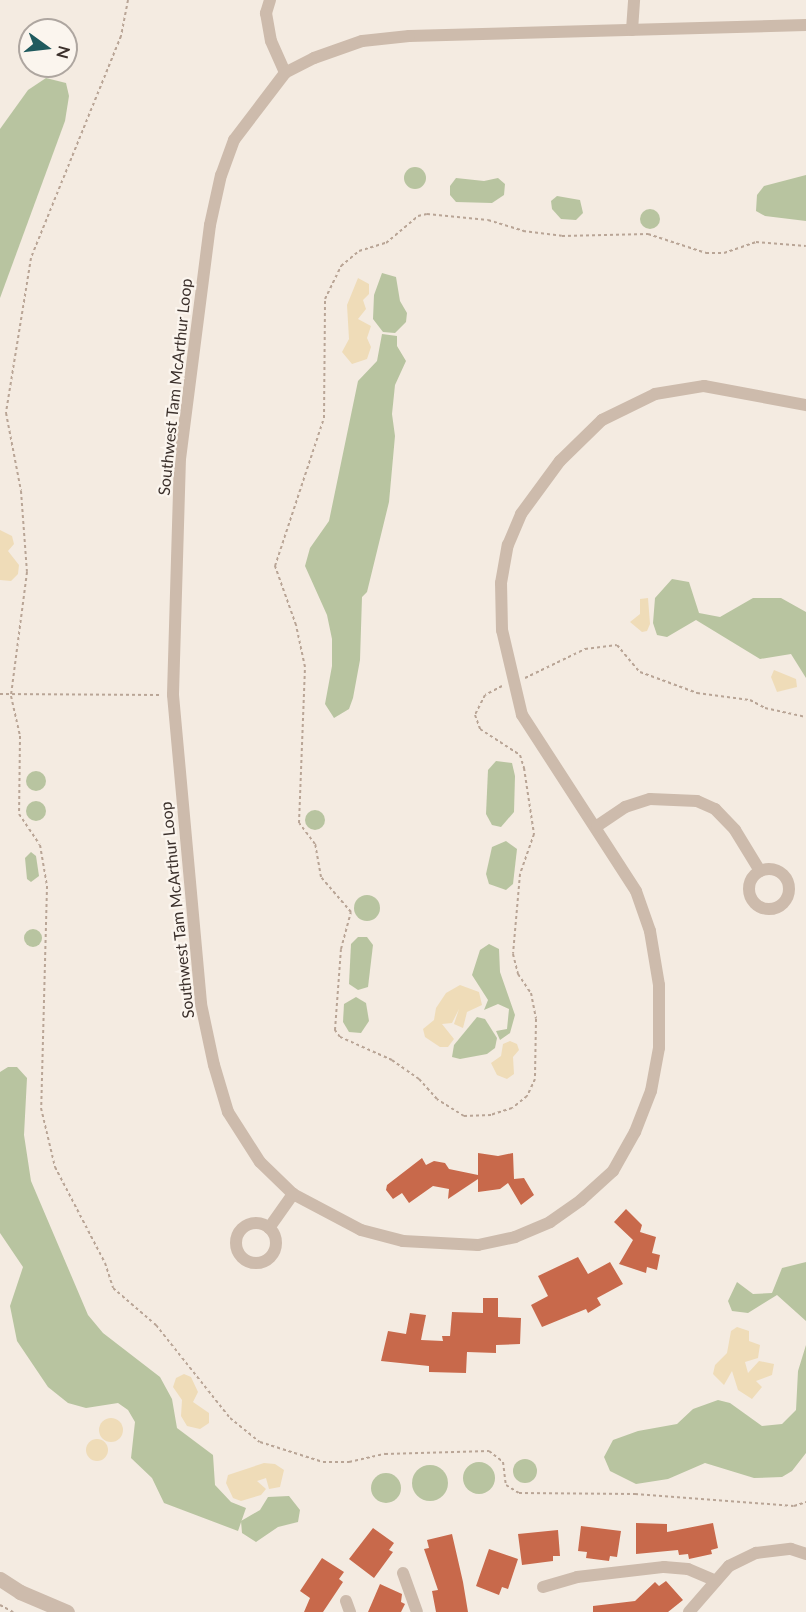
<!DOCTYPE html>
<style>
body{margin:0}
#map{position:relative;width:806px;height:1612px;overflow:hidden;background:#f4ebe1;font-family:Lato,sans-serif}
div>[style]{position:absolute}
[style*='--x']{left:calc(var(--x)*1px);top:calc(var(--y)*1px);width:calc(var(--w)*1px);rotate:calc(var(--a)*1deg)}
.green>*{inset:0;background:#b8c4a0}
.round{border-radius:50%}
.sand>*{inset:0;background:#efdcb8}
.building>*{inset:0;background:#c8694b}
.path>*{height:2px;margin-top:-1px;transform-origin:0;background:repeating-linear-gradient(90deg,#b9a596 0 3px,transparent 0 6px)}
.minor>*{height:12px;margin:-6px;padding:0 6px;transform-origin:6px;border-radius:6px;background:#cdbbac}
.minor>.ring{margin:-6px;padding:0;box-sizing:content-box;background:none;border:12px solid #cdbbac;border-radius:50%}
.tertiary>*{height:15px;margin:-7.5px;padding:0 7.5px;transform-origin:7.5px;border-radius:7.5px;background:#cdbbac}
span{translate:-50% -50%;white-space:nowrap;text-align:center;line-height:1.15;-webkit-text-stroke:4.5px #fbf5ee;paint-order:stroke}
.street-label{font-size:16px;color:#3b302b}
.north{position:absolute;left:18px;top:18px;width:60px;height:60px;box-sizing:border-box;background:#fbf5ee;border:2px solid #aea6a0;border-radius:50%;rotate:105deg;font-size:16px;font-weight:700;line-height:24px;text-align:center;color:#3b302b}
.north::after{content:'';display:block;margin:auto;width:21px;height:27px;background:#1f5a5e;clip-path:polygon(50% 0,100% 100%,50% 72%,0 100%)}
</style>
<div id="map">
<div class="green">
<div style="clip-path:polygon(46px 78px,66px 83px,69px 96px,65px 121px,0 298px,0 129px,28px 90px)"></div>
<div class="round" style="left:404px;top:167px;width:22px;height:22px"></div>
<div style="clip-path:polygon(806px 175px,806px 221px,765px 216px,756px 211px,757px 195px,764px 186px)"></div>
<div style="clip-path:polygon(456px 178px,484px 181px,498px 178px,505px 184px,504px 195px,492px 203px,456px 202px,450px 195px,450px 186px)"></div>
<div style="clip-path:polygon(557px 196px,580px 200px,583px 213px,576px 220px,561px 219px,552px 209px,551px 201px)"></div>
<div class="round" style="left:640px;top:209px;width:20px;height:20px"></div>
<div style="clip-path:polygon(382px 273px,396px 277px,400px 301px,407px 313px,406px 322px,395px 333px,383px 332px,373px 319px,374px 295px)"></div>
<div style="clip-path:polygon(382px 334px,397px 336px,397px 346px,406px 361px,395px 385px,392px 414px,395px 436px,389px 502px,367px 592px,362px 597px,360px 660px,353px 698px,349px 709px,334px 718px,325px 704px,332px 666px,332px 639px,327px 615px,305px 566px,310px 548px,329px 521px,358px 381px,377px 361px)"></div>
<div style="clip-path:polygon(672px 579px,689px 582px,699px 613px,720px 617px,753px 598px,781px 598px,806px 612px,806px 678px,791px 654px,760px 659px,696px 620px,667px 637px,657px 635px,653px 623px,655px 598px)"></div>
<div style="clip-path:polygon(496px 761px,512px 763px,515px 776px,514px 812px,501px 827px,492px 825px,486px 814px,488px 770px)"></div>
<div class="round" style="left:26px;top:771px;width:20px;height:20px"></div>
<div class="round" style="left:26px;top:801px;width:20px;height:20px"></div>
<div class="round" style="left:305px;top:810px;width:20px;height:20px"></div>
<div style="clip-path:polygon(506px 841px,517px 849px,513px 884px,506px 890px,489px 884px,486px 874px,492px 847px)"></div>
<div style="clip-path:polygon(31px 852px,36px 856px,39px 876px,31px 882px,27px 879px,25px 858px)"></div>
<div class="round" style="left:354px;top:895px;width:26px;height:26px"></div>
<div class="round" style="left:24px;top:929px;width:18px;height:18px"></div>
<div style="clip-path:polygon(358px 937px,367px 937px,373px 945px,368px 987px,358px 990px,349px 984px,351px 944px)"></div>
<div style="clip-path:polygon(489px 944px,499px 949px,500px 972px,515px 1015px,510px 1033px,500px 1040px,496px 1031px,507px 1029px,509px 1009px,498px 1004px,484px 1010px,488px 1000px,472px 975px,480px 950px)"></div>
<div style="clip-path:polygon(356px 997px,366px 1003px,369px 1021px,361px 1033px,349px 1032px,343px 1022px,344px 1004px)"></div>
<div style="clip-path:polygon(477px 1017px,485px 1019px,497px 1038px,495px 1048px,487px 1054px,460px 1059px,452px 1057px,454px 1045px)"></div>
<div style="clip-path:polygon(8px 1067px,17px 1067px,27px 1078px,24px 1135px,31px 1181px,88px 1315px,103px 1333px,160px 1377px,172px 1399px,177px 1428px,213px 1455px,215px 1485px,231px 1502px,246px 1508px,238px 1531px,164px 1503px,152px 1478px,131px 1458px,135px 1422px,128px 1410px,118px 1403px,86px 1408px,68px 1403px,48px 1387px,17px 1341px,10px 1306px,23px 1267px,0 1233px,0 1072px)"></div>
<div style="clip-path:polygon(806px 1262px,806px 1321px,777px 1295px,748px 1313px,732px 1311px,728px 1301px,737px 1282px,753px 1294px,772px 1293px,782px 1268px)"></div>
<div style="clip-path:polygon(806px 1345px,806px 1453px,792px 1471px,782px 1477px,754px 1478px,705px 1463px,668px 1479px,636px 1484px,610px 1471px,604px 1457px,613px 1440px,638px 1431px,677px 1424px,693px 1409px,718px 1400px,730px 1403px,762px 1426px,782px 1424px,796px 1410px,798px 1371px)"></div>
<div class="round" style="left:513px;top:1459px;width:24px;height:24px"></div>
<div class="round" style="left:463px;top:1462px;width:32px;height:32px"></div>
<div class="round" style="left:412px;top:1465px;width:36px;height:36px"></div>
<div class="round" style="left:371px;top:1473px;width:30px;height:30px"></div>
<div style="clip-path:polygon(289px 1496px,300px 1510px,298px 1522px,278px 1527px,256px 1542px,242px 1533px,241px 1521px,260px 1510px,268px 1497px)"></div>
</div>
<div class="sand">
<div style="clip-path:polygon(358px 278px,369px 284px,369px 294px,363px 300px,366px 309px,358px 319px,371px 326px,367px 338px,371px 347px,367px 359px,352px 364px,342px 352px,349px 339px,347px 305px)"></div>
<div style="clip-path:polygon(0 530px,12px 536px,14px 544px,8px 551px,19px 565px,18px 574px,11px 581px,0 580px)"></div>
<div style="clip-path:polygon(648px 598px,650px 624px,647px 631px,642px 632px,630px 622px,640px 614px,640px 599px)"></div>
<div style="clip-path:polygon(774px 670px,796px 679px,797px 687px,777px 692px,771px 677px)"></div>
<div style="clip-path:polygon(460px 985px,479px 992px,482px 1005px,467px 1012px,463px 1028px,454px 1024px,459px 1009px,452px 1023px,442px 1024px,454px 1039px,448px 1047px,440px 1047px,425px 1037px,423px 1029px,434px 1020px,436px 1008px,446px 993px)"></div>
<div style="clip-path:polygon(510px 1041px,517px 1044px,519px 1050px,513px 1057px,514px 1074px,507px 1079px,497px 1075px,491px 1063px,501px 1056px,503px 1044px)"></div>
<div style="clip-path:polygon(737px 1327px,749px 1331px,749px 1341px,760px 1345px,758px 1358px,745px 1362px,748px 1373px,759px 1361px,774px 1364px,772px 1375px,756px 1381px,762px 1387px,752px 1399px,738px 1390px,732px 1371px,724px 1385px,713px 1374px,715px 1365px,727px 1353px,731px 1331px)"></div>
<div style="clip-path:polygon(184px 1374px,191px 1377px,198px 1392px,193px 1402px,209px 1413px,209px 1423px,200px 1429px,187px 1426px,181px 1416px,182px 1400px,173px 1387px,176px 1378px)"></div>
<div class="round" style="left:99px;top:1418px;width:24px;height:24px"></div>
<div class="round" style="left:86px;top:1439px;width:22px;height:22px"></div>
<div style="clip-path:polygon(264px 1463px,275px 1464px,284px 1470px,280px 1487px,269px 1489px,266px 1478px,257px 1481px,266px 1489px,261px 1495px,241px 1501px,233px 1498px,226px 1483px,228px 1475px)"></div>
</div>
<div class="building">
<div style="clip-path:polygon(478px 1153px,498px 1156px,513px 1153px,514px 1179px,524px 1178px,534px 1195px,521px 1205px,508px 1183px,500px 1189px,478px 1192px,478px 1179px,448px 1199px,449px 1189px,433px 1186px,409px 1203px,402px 1193px,393px 1199px,386px 1190px,387px 1185px,422px 1158px,426px 1165px,434px 1161px,445px 1163px,449px 1169px,478px 1175px)"></div>
<div style="clip-path:polygon(626px 1209px,642px 1225px,640px 1232px,656px 1237px,652px 1253px,660px 1255px,657px 1270px,647px 1267px,646px 1273px,619px 1264px,633px 1240px,614px 1222px)"></div>
<div style="clip-path:polygon(578px 1257px,588px 1274px,610px 1262px,623px 1284px,597px 1298px,601px 1305px,588px 1313px,586px 1309px,542px 1327px,531px 1305px,548px 1296px,538px 1276px)"></div>
<div style="clip-path:polygon(483px 1298px,498px 1298px,498px 1317px,521px 1318px,520px 1344px,496px 1345px,496px 1353px,467px 1352px,466px 1373px,429px 1372px,429px 1366px,381px 1361px,388px 1331px,406px 1334px,410px 1313px,426px 1315px,421px 1340px,443px 1341px,442px 1336px,450px 1336px,452px 1312px,483px 1313px)"></div>
<div style="clip-path:polygon(636px 1523px,667px 1524px,667px 1532px,713px 1523px,718px 1548px,711px 1550px,712px 1554px,689px 1559px,688px 1554px,679px 1555px,678px 1550px,636px 1554px)"></div>
<div style="clip-path:polygon(581px 1526px,621px 1531px,617px 1557px,610px 1556px,609px 1561px,586px 1558px,587px 1552px,578px 1551px)"></div>
<div style="clip-path:polygon(373px 1528px,394px 1543px,389px 1550px,393px 1552px,374px 1578px,349px 1559px)"></div>
<div style="clip-path:polygon(558px 1530px,560px 1556px,553px 1556px,553px 1561px,522px 1565px,518px 1534px)"></div>
<div style="clip-path:polygon(452px 1534px,463px 1582px,468px 1612px,436px 1612px,432px 1591px,438px 1590px,424px 1549px,429px 1548px,427px 1540px)"></div>
<div style="clip-path:polygon(489px 1549px,518px 1559px,508px 1589px,502px 1587px,499px 1595px,476px 1586px)"></div>
<div style="clip-path:polygon(322px 1558px,344px 1572px,339px 1579px,343px 1582px,323px 1612px,304px 1612px,310px 1598px,300px 1591px)"></div>
<div style="clip-path:polygon(666px 1581px,683px 1600px,668px 1612px,593px 1612px,593px 1606px,635px 1601px,655px 1582px,659px 1586px)"></div>
<div style="clip-path:polygon(380px 1584px,402px 1594px,401px 1602px,405px 1604px,401px 1612px,368px 1612px)"></div>
</div>
<div class="path">
<div style="--x:128;--y:0;--w:37;--a:101"></div>
<div style="--x:121;--y:36;--w:240;--a:112.1"></div>
<div style="--x:31;--y:258;--w:157;--a:99.2"></div>
<div style="--x:6;--y:413;--w:79;--a:79.1"></div>
<div style="--x:21;--y:491;--w:81;--a:85.8"></div>
<div style="--x:27;--y:572;--w:125;--a:97.4"></div>
<div style="--x:11;--y:696;--w:41;--a:77.3"></div>
<div style="--x:20;--y:736;--w:78;--a:90.7"></div>
<div style="--x:19;--y:814;--w:37;--a:56"></div>
<div style="--x:40;--y:845;--w:42;--a:80.3"></div>
<div style="--x:47;--y:886;--w:222;--a:91.5"></div>
<div style="--x:41;--y:1108;--w:61;--a:76.7"></div>
<div style="--x:55;--y:1167;--w:108;--a:62.5"></div>
<div style="--x:105;--y:1263;--w:26;--a:72"></div>
<div style="--x:113;--y:1288;--w:57;--a:40.7"></div>
<div style="--x:156;--y:1325;--w:119;--a:51.5"></div>
<div style="--x:230;--y:1418;--w:38;--a:39"></div>
<div style="--x:260;--y:1442;--w:66;--a:17.6"></div>
<div style="--x:323;--y:1462;--w:26;--a:0"></div>
<div style="--x:349;--y:1462;--w:37;--a:-13"></div>
<div style="--x:385;--y:1454;--w:104;--a:-1.7"></div>
<div style="--x:489;--y:1451;--w:18;--a:38"></div>
<div style="--x:503;--y:1462;--w:23;--a:83"></div>
<div style="--x:506;--y:1485;--w:15;--a:32"></div>
<div style="--x:519;--y:1493;--w:116;--a:0.5"></div>
<div style="--x:635;--y:1494;--w:159;--a:4.3"></div>
<div style="--x:794;--y:1506;--w:13;--a:-18"></div>
<div style="--x:525;--y:678;--w:67;--a:-25.8"></div>
<div style="--x:585;--y:649;--w:32;--a:-7"></div>
<div style="--x:617;--y:645;--w:35;--a:50"></div>
<div style="--x:640;--y:672;--w:61;--a:20.2"></div>
<div style="--x:697;--y:693;--w:53;--a:7.5"></div>
<div style="--x:750;--y:700;--w:17;--a:28"></div>
<div style="--x:765;--y:708;--w:42;--a:12.4"></div>
<div style="--x:502;--y:686;--w:19;--a:152"></div>
<div style="--x:485;--y:695;--w:22;--a:117"></div>
<div style="--x:475;--y:715;--w:15;--a:70"></div>
<div style="--x:480;--y:729;--w:48;--a:33"></div>
<div style="--x:520;--y:755;--w:14;--a:73"></div>
<div style="--x:524;--y:768;--w:67;--a:81.4"></div>
<div style="--x:534;--y:834;--w:42;--a:109.3"></div>
<div style="--x:520;--y:874;--w:80;--a:95"></div>
<div style="--x:513;--y:954;--w:21;--a:76"></div>
<div style="--x:518;--y:974;--w:23;--a:56"></div>
<div style="--x:531;--y:993;--w:26;--a:79"></div>
<div style="--x:536;--y:1019;--w:60;--a:91"></div>
<div style="--x:535;--y:1079;--w:19;--a:115"></div>
<div style="--x:527;--y:1096;--w:19;--a:141"></div>
<div style="--x:512;--y:1108;--w:22;--a:162"></div>
<div style="--x:491;--y:1115;--w:27;--a:178"></div>
<div style="--x:464;--y:1116;--w:32;--a:-148"></div>
<div style="--x:437;--y:1099;--w:27;--a:-132"></div>
<div style="--x:419;--y:1079;--w:33;--a:-145"></div>
<div style="--x:392;--y:1060;--w:57;--a:-156.1"></div>
<div style="--x:340;--y:1037;--w:9;--a:-126"></div>
<div style="--x:335;--y:1030;--w:81;--a:-85.8"></div>
<div style="--x:341;--y:949;--w:38;--a:-75"></div>
<div style="--x:351;--y:912;--w:46;--a:-130.6"></div>
<div style="--x:321;--y:877;--w:34;--a:-100"></div>
<div style="--x:315;--y:844;--w:26;--a:-127"></div>
<div style="--x:299;--y:823;--w:156;--a:-87.8"></div>
<div style="--x:305;--y:667;--w:43;--a:-102.1"></div>
<div style="--x:296;--y:625;--w:63;--a:-109.6"></div>
<div style="--x:275;--y:566;--w:156;--a:-71.7"></div>
<div style="--x:324;--y:418;--w:119;--a:-89.5"></div>
<div style="--x:325;--y:299;--w:37;--a:-64"></div>
<div style="--x:341;--y:266;--w:23;--a:-40"></div>
<div style="--x:359;--y:251;--w:28;--a:-17"></div>
<div style="--x:386;--y:243;--w:42;--a:-40.2"></div>
<div style="--x:418;--y:216;--w:9;--a:-13"></div>
<div style="--x:427;--y:214;--w:61;--a:5.6"></div>
<div style="--x:488;--y:220;--w:37;--a:17"></div>
<div style="--x:523;--y:231;--w:39;--a:7"></div>
<div style="--x:562;--y:236;--w:86;--a:-1.3"></div>
<div style="--x:648;--y:234;--w:61;--a:18.1"></div>
<div style="--x:706;--y:253;--w:18;--a:0"></div>
<div style="--x:724;--y:253;--w:34;--a:-19"></div>
<div style="--x:756;--y:242;--w:50;--a:4.6"></div>
<div style="--x:0;--y:694;--w:161;--a:0.4"></div>
<div style="--x:0;--y:1605;--w:15;--a:28"></div>
</div>
<div class="minor">
<div style="--x:270;--y:0;--w:14;--a:107"></div>
<div style="--x:266;--y:13;--w:28;--a:80"></div>
<div style="--x:271;--y:41;--w:35;--a:66"></div>
<div style="--x:806;--y:25;--w:397;--a:178.4"></div>
<div style="--x:409;--y:36;--w:47;--a:173.9"></div>
<div style="--x:362;--y:41;--w:51;--a:160.5"></div>
<div style="--x:314;--y:58;--w:33;--a:153"></div>
<div style="--x:285;--y:73;--w:84;--a:127.3"></div>
<div style="--x:234;--y:140;--w:37;--a:110"></div>
<div style="--x:221;--y:175;--w:51;--a:102.4"></div>
<div style="--x:210;--y:225;--w:235;--a:97.3"></div>
<div style="--x:180;--y:458;--w:237;--a:91.7"></div>
<div style="--x:173;--y:695;--w:310;--a:84.8"></div>
<div style="--x:201;--y:1004;--w:62;--a:78"></div>
<div style="--x:214;--y:1065;--w:49;--a:73.4"></div>
<div style="--x:228;--y:1112;--w:59;--a:57.4"></div>
<div style="--x:260;--y:1162;--w:46;--a:44.1"></div>
<div style="--x:293;--y:1194;--w:77;--a:27.9"></div>
<div style="--x:361;--y:1230;--w:43;--a:14.7"></div>
<div style="--x:403;--y:1241;--w:75;--a:3.1"></div>
<div style="--x:478;--y:1245;--w:38;--a:-12"></div>
<div style="--x:515;--y:1237;--w:38;--a:-23"></div>
<div style="--x:550;--y:1222;--w:38;--a:-35"></div>
<div style="--x:581;--y:1200;--w:43;--a:-42.2"></div>
<div style="--x:613;--y:1171;--w:45;--a:-60.6"></div>
<div style="--x:635;--y:1132;--w:44;--a:-68.7"></div>
<div style="--x:651;--y:1091;--w:44;--a:-79.5"></div>
<div style="--x:659;--y:1048;--w:63;--a:-90"></div>
<div style="--x:659;--y:985;--w:55;--a:-99.5"></div>
<div style="--x:650;--y:931;--w:42;--a:-109.3"></div>
<div style="--x:636;--y:891;--w:210;--a:-122.9"></div>
<div style="--x:522;--y:715;--w:87;--a:-103.2"></div>
<div style="--x:502;--y:630;--w:47;--a:-91.2"></div>
<div style="--x:501;--y:583;--w:39;--a:-80"></div>
<div style="--x:508;--y:545;--w:34;--a:-67"></div>
<div style="--x:521;--y:514;--w:66;--a:-53.7"></div>
<div style="--x:560;--y:461;--w:59;--a:-44.3"></div>
<div style="--x:602;--y:420;--w:59;--a:-26.1"></div>
<div style="--x:655;--y:394;--w:50;--a:-9.3"></div>
<div style="--x:704;--y:386;--w:104;--a:10.6"></div>
<div style="--x:632;--y:30;--w:30;--a:-86"></div>
<div style="--x:597;--y:826;--w:34;--a:-34"></div>
<div style="--x:625;--y:807;--w:26;--a:-18"></div>
<div style="--x:650;--y:799;--w:47;--a:2.4"></div>
<div style="--x:697;--y:801;--w:20;--a:24"></div>
<div style="--x:715;--y:809;--w:29;--a:46"></div>
<div style="--x:735;--y:830;--w:48;--a:58.6"></div>
<div class="ring" style="left:749px;top:869px;width:28px;height:28px"></div>
<div class="ring" style="left:236px;top:1223px;width:28px;height:28px"></div>
<div style="--x:269;--y:1228;--w:42;--a:-54.8"></div>
<div style="--x:403;--y:1573;--w:41;--a:70.3"></div>
<div style="--x:543;--y:1587;--w:35;--a:-16"></div>
<div style="--x:577;--y:1577;--w:88;--a:-6.6"></div>
<div style="--x:664;--y:1567;--w:24;--a:5"></div>
<div style="--x:688;--y:1569;--w:30;--a:23"></div>
<div style="--x:346;--y:1601;--w:12;--a:70"></div>
<div style="--x:689;--y:1612;--w:61;--a:-49"></div>
<div style="--x:729;--y:1566;--w:30;--a:-26"></div>
<div style="--x:756;--y:1553;--w:35;--a:-7"></div>
<div style="--x:791;--y:1549;--w:16;--a:18"></div>
</div>
<div class="tertiary">
<div style="--x:0;--y:1579;--w:24;--a:33"></div>
<div style="--x:20;--y:1592;--w:51;--a:23.1"></div>
</div>
<div class="street-label">
<span style="left:175px;top:387px;rotate:-84deg">Southwest Tam McArthur Loop</span>
<span style="left:177px;top:910px;rotate:-96deg">Southwest Tam McArthur Loop</span>
</div>
<div class="north">N</div>
</div>
